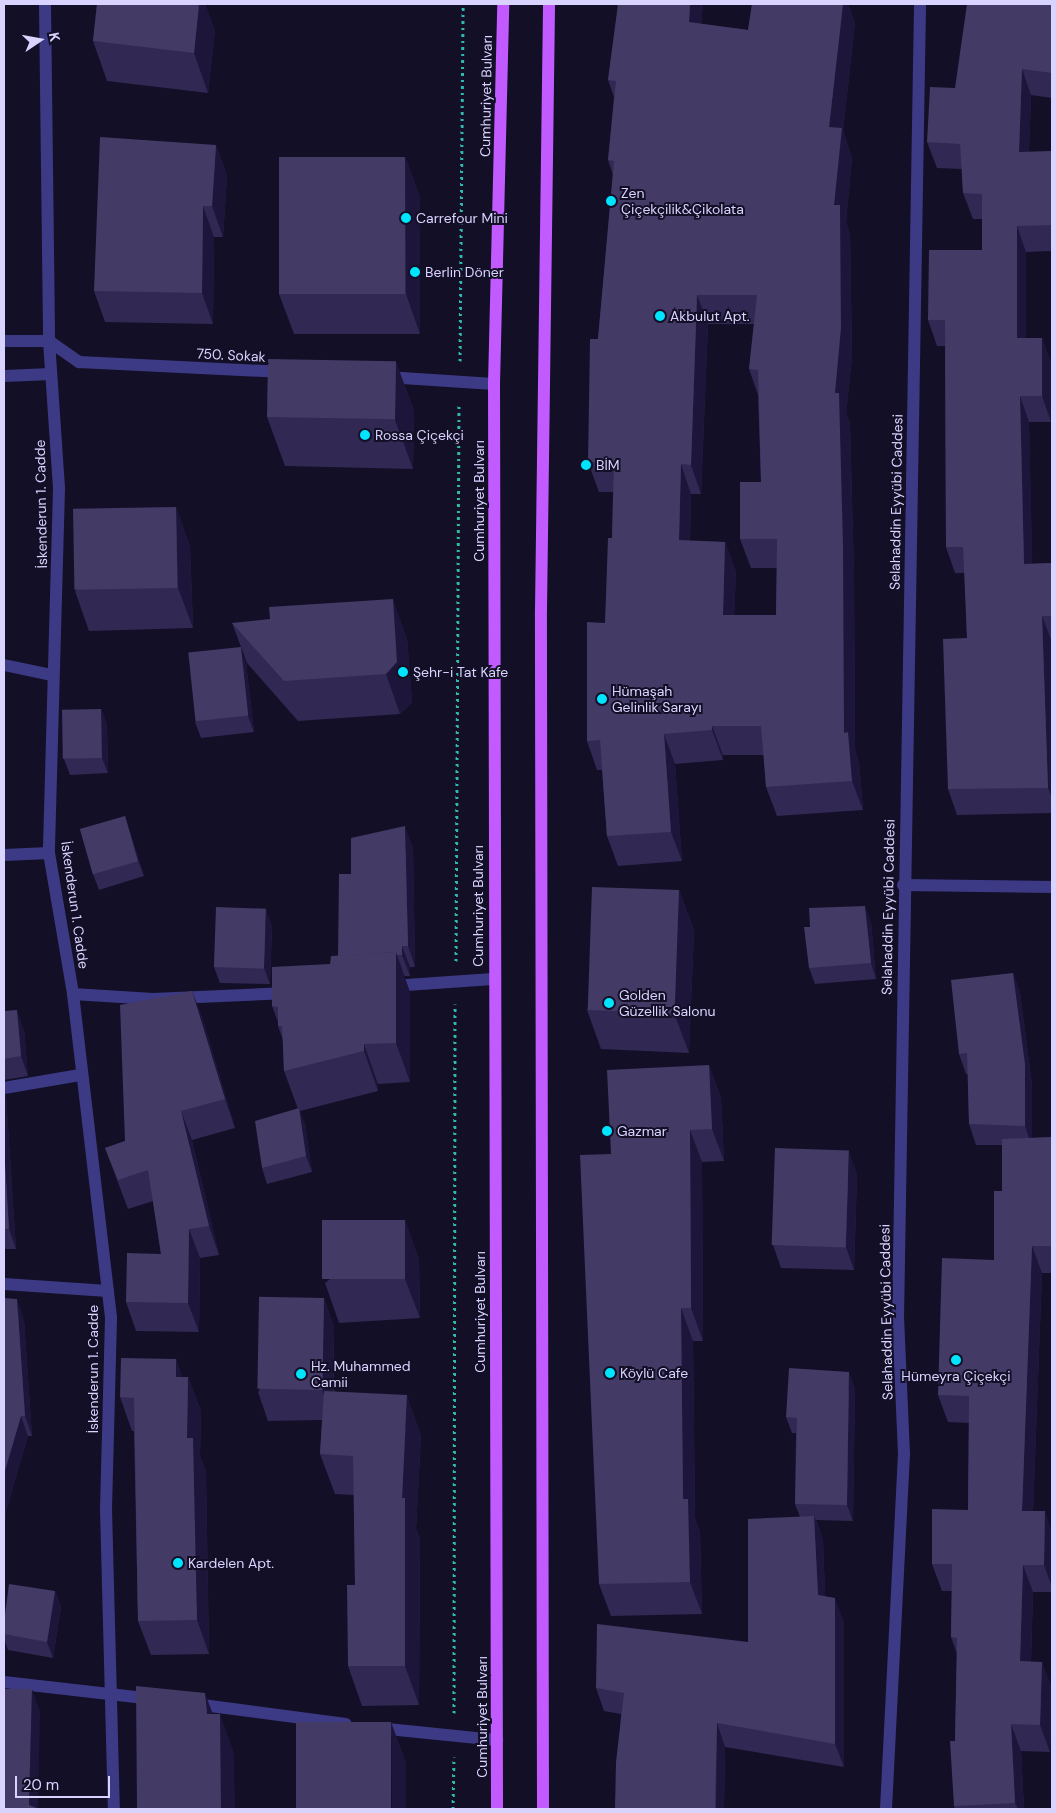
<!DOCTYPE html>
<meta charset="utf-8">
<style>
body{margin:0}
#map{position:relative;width:1056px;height:1813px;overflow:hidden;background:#130f26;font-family:"DM Sans",sans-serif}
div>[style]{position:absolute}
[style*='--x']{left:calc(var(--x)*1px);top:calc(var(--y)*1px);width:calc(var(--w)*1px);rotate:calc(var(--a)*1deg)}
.path>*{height:3px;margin-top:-1.5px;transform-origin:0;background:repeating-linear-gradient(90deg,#2fb8b0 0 2.5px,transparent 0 6.5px)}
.service>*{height:12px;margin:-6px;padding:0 6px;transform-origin:6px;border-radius:6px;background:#3d3a85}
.minor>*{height:12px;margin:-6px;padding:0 6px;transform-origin:6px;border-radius:6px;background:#3d3a85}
.tertiary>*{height:12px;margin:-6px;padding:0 6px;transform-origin:6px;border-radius:6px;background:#3d3a85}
.primary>*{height:12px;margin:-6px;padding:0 6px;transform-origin:6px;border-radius:6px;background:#c25bff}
.wall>*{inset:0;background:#312854}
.shaded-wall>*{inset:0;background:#1d163a;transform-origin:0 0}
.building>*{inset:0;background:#433a66;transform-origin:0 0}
.dots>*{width:14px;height:14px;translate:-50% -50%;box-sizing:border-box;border:2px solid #130f26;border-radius:50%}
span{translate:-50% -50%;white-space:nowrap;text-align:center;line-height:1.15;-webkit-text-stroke:4px #130f26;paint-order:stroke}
.street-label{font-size:14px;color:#d9d4ff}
.poi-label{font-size:14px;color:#d9d4ff}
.left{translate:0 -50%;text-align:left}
.frame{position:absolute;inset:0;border:5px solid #d9d4ff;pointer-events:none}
.north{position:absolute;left:15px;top:15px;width:50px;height:50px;-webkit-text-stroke:4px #130f26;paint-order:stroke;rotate:78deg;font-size:14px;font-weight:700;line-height:20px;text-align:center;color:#d9d4ff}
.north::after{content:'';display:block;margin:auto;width:18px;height:22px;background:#d9d4ff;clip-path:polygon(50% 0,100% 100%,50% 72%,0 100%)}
.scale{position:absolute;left:15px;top:1776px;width:95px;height:22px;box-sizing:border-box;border:2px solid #d9d4ff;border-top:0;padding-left:6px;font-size:15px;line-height:18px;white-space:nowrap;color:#d9d4ff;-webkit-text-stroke:4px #130f26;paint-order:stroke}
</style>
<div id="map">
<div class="path">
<div style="--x:460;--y:361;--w:357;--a:-89.5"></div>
<div style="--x:456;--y:961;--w:557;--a:-89.69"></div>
<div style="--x:454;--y:1713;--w:709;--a:-89.92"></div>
<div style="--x:453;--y:1809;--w:52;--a:-88.9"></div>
</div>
<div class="service">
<div style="--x:4;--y:376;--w:47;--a:-2.4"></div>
<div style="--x:4;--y:1088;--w:77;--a:-9.7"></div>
<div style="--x:4;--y:1284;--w:104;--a:3.9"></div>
</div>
<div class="minor">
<div style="--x:4;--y:341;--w:45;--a:0"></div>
<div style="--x:49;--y:341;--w:37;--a:35"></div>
<div style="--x:79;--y:362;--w:205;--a:2.8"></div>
<div style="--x:387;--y:377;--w:107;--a:3.7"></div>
<div style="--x:4;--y:665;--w:48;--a:12"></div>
<div style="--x:903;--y:885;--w:149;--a:0.8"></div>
<div style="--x:4;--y:1682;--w:150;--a:6.5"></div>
<div style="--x:195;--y:1704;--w:152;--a:7.5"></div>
<div style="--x:378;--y:1728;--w:120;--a:5.8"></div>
</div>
<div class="tertiary">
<div style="--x:45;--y:4;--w:337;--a:89.3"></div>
<div style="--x:49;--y:341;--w:148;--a:86.1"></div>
<div style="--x:59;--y:489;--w:364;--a:91.6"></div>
<div style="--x:49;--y:853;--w:143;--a:80.3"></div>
<div style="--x:73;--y:994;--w:326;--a:83.3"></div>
<div style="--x:111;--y:1318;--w:191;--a:91.5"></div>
<div style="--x:106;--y:1509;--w:300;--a:88.5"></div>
<div style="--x:4;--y:855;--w:45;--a:-2.5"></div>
<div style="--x:392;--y:986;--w:101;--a:-4"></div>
<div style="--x:73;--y:994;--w:80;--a:3.6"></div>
<div style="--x:153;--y:999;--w:135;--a:-2.5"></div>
<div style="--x:886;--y:1809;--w:355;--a:-87.1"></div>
<div style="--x:904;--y:1454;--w:135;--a:-92.5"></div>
<div style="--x:898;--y:1319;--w:1315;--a:-89.04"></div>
</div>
<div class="primary">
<div style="--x:497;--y:1809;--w:1425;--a:-90.12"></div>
<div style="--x:494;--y:384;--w:380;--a:-88.6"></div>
<div style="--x:543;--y:1809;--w:1199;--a:-90.1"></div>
<div style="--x:541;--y:610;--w:606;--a:-89.24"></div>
</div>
<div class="wall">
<div style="clip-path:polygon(97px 4px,205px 4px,215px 31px,208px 93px,107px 81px,93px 41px)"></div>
<div style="clip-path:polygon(evenodd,616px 4px,703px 4px,701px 24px,748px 30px,752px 4px,848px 4px,855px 23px,843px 131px,852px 158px,846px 222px,850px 234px,852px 357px,846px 414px,850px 423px,854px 575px,855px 750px,859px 762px,863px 810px,777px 816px,766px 787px,764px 755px,723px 755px,723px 760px,675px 764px,682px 861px,618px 866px,607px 836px,602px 770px,597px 770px,587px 741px,605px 623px,612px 538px,613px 492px,599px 492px,588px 462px,598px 339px,613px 175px,608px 160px,614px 97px,608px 80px,618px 7px,616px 4px,708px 324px,754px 324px,749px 369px,758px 395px,761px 482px,740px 539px,751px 568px,777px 568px,776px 615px,734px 615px,736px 572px,725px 542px,690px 541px,691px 494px,701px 494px,708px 324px)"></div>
<div style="clip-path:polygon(1052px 4px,1052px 98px,1031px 95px,1029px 152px,1052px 154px,1052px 251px,1026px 252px,1026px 338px,1042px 338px,1051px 363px,1051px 422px,1029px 422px,1032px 564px,1052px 563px,1052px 813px,957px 815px,948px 789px,967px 638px,965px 573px,955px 573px,946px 547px,945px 346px,937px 346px,928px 320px,982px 250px,982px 219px,973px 219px,963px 193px,962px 169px,937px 168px,927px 142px,955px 88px)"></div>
<div style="clip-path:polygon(216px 145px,227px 176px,223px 237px,214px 237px,213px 324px,105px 322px,94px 291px)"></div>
<div style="clip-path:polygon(405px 157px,420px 197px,420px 334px,294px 334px,279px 294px)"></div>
<div style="clip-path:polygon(396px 362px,414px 411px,413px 469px,285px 466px,267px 417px)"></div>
<div style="clip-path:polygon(176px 507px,190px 547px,193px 628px,89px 631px,75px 591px)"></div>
<div style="clip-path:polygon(232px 623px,407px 638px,412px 702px,400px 714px,298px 721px,247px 663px)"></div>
<div style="clip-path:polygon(246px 663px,254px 732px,201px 738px,195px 722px)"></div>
<div style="clip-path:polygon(101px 709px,107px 725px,108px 773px,70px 775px,64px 759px)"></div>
<div style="clip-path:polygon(125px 816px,130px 832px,144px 876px,99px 890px,93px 874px)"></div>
<div style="clip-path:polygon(413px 847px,415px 967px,410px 967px,410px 976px,404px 976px,410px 992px,410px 1082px,378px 1084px,378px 1091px,300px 1111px,305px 1124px,312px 1172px,267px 1184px,262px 1168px,298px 1109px,284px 1071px,283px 1040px,278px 1026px,278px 1022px,272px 1006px,330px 964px,338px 956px,351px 874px)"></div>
<div style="clip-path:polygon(679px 890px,694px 930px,689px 1053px,601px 1049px,587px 1010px)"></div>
<div style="clip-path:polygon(871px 922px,876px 979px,815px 984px,809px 968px)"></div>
<div style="clip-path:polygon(272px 925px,270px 984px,220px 983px,214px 967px)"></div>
<div style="clip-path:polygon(1013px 973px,1020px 993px,1032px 1084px,1032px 1138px,1052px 1137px,1052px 1273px,1042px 1273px,1033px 1511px,1052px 1531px,1052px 1592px,1033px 1592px,1031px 1662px,1042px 1662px,1052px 1689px,1050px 1752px,1021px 1751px,1024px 1809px,955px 1809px,954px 1806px,955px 1741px,957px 1654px,951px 1637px,952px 1591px,942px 1591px,932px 1564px,968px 1510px,969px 1423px,948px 1422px,938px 1395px,994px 1260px,1002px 1191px,1002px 1145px,976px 1145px,969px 1124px,968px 1074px,966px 1074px,959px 1054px)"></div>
<div style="clip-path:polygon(192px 991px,203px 1020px,235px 1128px,192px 1140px,219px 1255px,200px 1258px,199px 1332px,136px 1331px,126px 1302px,161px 1254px,153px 1201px,128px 1209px,105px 1148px,125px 1141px)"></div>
<div style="clip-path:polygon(4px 1011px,24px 1030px,28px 1076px,4px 1080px)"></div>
<div style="clip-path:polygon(709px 1065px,721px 1098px,724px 1161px,702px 1162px,703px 1341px,693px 1341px,695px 1518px,700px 1532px,702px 1614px,611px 1616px,599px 1584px,611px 1154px)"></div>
<div style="clip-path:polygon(4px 1089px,6px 1096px,16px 1249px,4px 1249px)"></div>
<div style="clip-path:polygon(857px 1174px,854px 1270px,781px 1268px,773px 1245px)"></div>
<div style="clip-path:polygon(405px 1220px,419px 1260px,420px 1318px,339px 1323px,325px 1283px)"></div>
<div style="clip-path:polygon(4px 1298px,24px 1320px,32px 1436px,28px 1436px,6px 1511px,4px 1534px)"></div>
<div style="clip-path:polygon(324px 1298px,334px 1327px,334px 1391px,421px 1435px,416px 1529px,420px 1538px,419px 1705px,362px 1706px,348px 1666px,355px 1585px,354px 1495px,335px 1494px,320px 1454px,322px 1420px,268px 1421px,258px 1392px)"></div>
<div style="clip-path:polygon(176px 1359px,182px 1377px,188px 1377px,201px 1411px,200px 1456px,206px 1472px,209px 1654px,151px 1655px,138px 1621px,134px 1431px,132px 1431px,120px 1397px)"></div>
<div style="clip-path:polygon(855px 1388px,853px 1521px,816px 1520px,823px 1540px,825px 1596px,844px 1621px,844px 1767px,725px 1747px,724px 1809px,615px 1809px,621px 1714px,604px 1711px,596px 1688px,748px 1642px,800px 1517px,795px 1504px,796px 1433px,792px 1433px,786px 1417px)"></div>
<div style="clip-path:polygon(55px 1591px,61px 1607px,53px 1658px,8px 1650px,4px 1639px,4px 1622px)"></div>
</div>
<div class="shaded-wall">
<div style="clip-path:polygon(199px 4px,205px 4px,215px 31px,208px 93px,194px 53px)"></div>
<div style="clip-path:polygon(690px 4px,703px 4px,699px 52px,689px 22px)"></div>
<div style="clip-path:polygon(843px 4px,848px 4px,855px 23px,843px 131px,852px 158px,846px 222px,850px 234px,852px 357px,846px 414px,850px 423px,854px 575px,855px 750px,859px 762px,863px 810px,852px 781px,844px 733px,835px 393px,834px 205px,829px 127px)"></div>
<div style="clip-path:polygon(1022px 69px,1031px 95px,1028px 178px,1019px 152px)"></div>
<div style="clip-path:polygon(216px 145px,227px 176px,223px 237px,212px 206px)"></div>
<div style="left:1051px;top:151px;width:3px;height:74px;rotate:72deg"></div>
<div style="clip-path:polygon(405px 157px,420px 197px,420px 334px,406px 294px)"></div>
<div style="clip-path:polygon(203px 206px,214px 237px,213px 324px,202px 293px)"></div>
<div style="clip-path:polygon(1017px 226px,1026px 252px,1026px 363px,1017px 338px)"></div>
<div style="clip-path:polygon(697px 295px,708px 324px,701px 494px,691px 465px)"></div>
<div style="clip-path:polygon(1042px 338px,1051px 363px,1051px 422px,1042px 396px)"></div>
<div style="clip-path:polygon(396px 362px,414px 411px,413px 469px,395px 420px)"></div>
<div style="clip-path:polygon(1020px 396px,1029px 422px,1033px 590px,1024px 564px)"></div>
<div style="clip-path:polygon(681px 464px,691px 494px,689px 570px,679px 540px)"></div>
<div style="clip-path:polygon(176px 507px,190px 547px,193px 628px,178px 588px)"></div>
<div style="clip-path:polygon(725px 542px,736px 572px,733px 645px,723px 615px)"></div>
<div style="clip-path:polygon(393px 599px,407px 638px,412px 702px,400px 714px,386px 674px)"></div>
<div style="clip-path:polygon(1042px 616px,1052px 642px,1052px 798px,1048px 788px)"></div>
<div style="clip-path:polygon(241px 647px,246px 663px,254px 732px,248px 716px)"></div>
<div style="clip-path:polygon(101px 709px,107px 725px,108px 773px,102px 758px)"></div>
<div style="clip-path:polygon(712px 726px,723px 755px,723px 760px,712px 730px)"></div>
<div style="clip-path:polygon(664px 734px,675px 764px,682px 861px,671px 832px)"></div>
<div style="clip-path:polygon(125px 816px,130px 832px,144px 876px,138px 861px)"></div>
<div style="clip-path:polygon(405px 826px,413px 847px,415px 967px,408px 946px)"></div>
<div style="clip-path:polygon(679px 890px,694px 930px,689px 1053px,674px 1013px)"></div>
<div style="clip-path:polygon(865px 906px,871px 922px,876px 979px,871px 963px)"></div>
<div style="clip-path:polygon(266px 909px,272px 925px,270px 984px,264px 968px)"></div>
<div style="clip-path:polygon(402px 946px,410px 967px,410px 976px,402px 955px)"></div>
<div style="clip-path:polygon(396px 952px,410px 992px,410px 1082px,396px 1043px)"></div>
<div style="clip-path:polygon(1013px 973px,1020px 993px,1032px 1084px,1032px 1146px,1025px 1126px)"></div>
<div style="clip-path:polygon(192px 991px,203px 1020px,235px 1128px,225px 1099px)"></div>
<div style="clip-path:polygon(17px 1010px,24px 1030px,28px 1076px,21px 1056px)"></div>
<div style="clip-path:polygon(364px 1044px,378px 1084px,378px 1091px,364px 1051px)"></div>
<div style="clip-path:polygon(709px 1065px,721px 1098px,724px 1161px,712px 1129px)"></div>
<div style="clip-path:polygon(4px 1089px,6px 1096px,16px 1249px,9px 1229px,4px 1148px)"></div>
<div style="clip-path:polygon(299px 1108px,305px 1124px,312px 1172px,306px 1156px)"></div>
<div style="clip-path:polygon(181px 1111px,192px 1140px,219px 1255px,209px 1226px)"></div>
<div style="clip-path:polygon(690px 1130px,702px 1162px,703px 1341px,691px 1308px)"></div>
<div style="clip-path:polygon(849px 1151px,857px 1174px,854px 1270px,846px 1247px)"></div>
<div style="clip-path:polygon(405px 1220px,419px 1260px,420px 1318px,405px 1279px)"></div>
<div style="clip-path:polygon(189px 1229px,200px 1258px,199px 1332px,188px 1303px)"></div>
<div style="clip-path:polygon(1032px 1246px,1042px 1273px,1032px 1538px,1022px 1511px)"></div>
<div style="clip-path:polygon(324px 1298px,334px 1327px,333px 1420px,322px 1390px)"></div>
<div style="clip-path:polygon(17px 1299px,24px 1320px,32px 1436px,25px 1416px)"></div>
<div style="clip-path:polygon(681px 1308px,693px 1341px,695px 1518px,700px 1532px,702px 1614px,690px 1582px,683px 1499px)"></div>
<div style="clip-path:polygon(176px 1359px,188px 1393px,176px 1377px)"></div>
<div style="clip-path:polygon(849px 1372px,855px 1388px,853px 1521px,847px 1505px)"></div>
<div style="clip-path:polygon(188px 1377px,201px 1411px,200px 1456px,206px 1472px,209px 1654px,197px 1620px,187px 1438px)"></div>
<div style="clip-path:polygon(407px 1395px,421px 1435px,416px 1529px,420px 1538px,419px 1705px,405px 1666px,402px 1498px)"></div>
<div style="clip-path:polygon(21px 1416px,28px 1436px,6px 1511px,4px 1534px,4px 1474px)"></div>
<div style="clip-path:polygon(1045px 1511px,1052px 1531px,1052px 1587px,1044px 1565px)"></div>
<div style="clip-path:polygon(814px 1516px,823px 1540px,826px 1618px,818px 1595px)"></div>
<div style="clip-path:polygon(1023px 1565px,1033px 1592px,1030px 1688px,1020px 1661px)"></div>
<div style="clip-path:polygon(55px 1591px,61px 1607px,53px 1658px,47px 1642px)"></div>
<div style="clip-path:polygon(835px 1598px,844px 1621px,844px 1767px,835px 1744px)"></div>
<div style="clip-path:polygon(1042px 1662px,1052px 1689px,1050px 1752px,1040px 1725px)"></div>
<div style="clip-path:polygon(32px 1689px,40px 1712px,38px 1809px,29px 1805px)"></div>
<div style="clip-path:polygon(205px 1693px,220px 1733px,220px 1714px,234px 1753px,235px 1809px,221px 1809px,207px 1714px)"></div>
<div style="clip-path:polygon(391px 1722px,406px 1762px,406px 1809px,392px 1809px)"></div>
<div style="clip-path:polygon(717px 1723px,725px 1747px,724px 1809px,716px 1809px)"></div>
<div style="clip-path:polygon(1011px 1724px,1021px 1751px,1024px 1809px,1018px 1809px,1015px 1803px)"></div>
</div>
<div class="building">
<div style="clip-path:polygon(97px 4px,199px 4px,194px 53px,93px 41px)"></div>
<div style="clip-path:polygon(evenodd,618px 4px,690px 4px,689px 22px,748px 30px,752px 4px,843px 4px,829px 127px,842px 128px,834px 205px,840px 205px,841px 328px,835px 393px,839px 393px,843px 545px,844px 733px,848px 732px,852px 781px,766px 787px,761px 726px,712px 726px,712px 730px,664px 734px,671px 832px,607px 836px,600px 740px,587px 741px,587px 622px,605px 623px,608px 538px,612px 538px,614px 463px,588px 462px,590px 339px,598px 339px,614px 161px,608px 160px,616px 81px,608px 80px,618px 4px,697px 295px,757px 295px,749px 369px,758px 370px,761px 482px,740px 482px,740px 539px,777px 539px,776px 615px,723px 615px,725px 542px,679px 540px,681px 464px,691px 465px,697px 295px)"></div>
<div style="clip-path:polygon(967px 4px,1052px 4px,1052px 73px,1022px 69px,1019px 152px,1051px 151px,1051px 225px,1017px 226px,1017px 338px,1042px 338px,1042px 396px,1020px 396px,1024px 564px,1052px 563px,1052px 616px,1042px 616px,1048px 788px,948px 789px,943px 639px,967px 638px,963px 547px,946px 547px,945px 320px,928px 320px,929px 250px,982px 250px,982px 194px,963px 193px,960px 144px,927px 142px,930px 87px,955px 88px)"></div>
<div style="clip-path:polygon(100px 137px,216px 145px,212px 206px,203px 206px,202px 293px,94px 291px)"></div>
<div style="left:279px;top:157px;width:126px;height:137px"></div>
<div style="left:268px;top:359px;width:128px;height:58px;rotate:1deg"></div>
<div style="left:176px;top:507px;width:81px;height:103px;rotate:89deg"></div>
<div style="clip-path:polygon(393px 599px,397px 662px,386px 674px,284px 681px,232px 623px,270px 619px,269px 607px)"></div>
<div style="left:241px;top:647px;width:69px;height:53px;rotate:84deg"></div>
<div style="left:101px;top:709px;width:49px;height:39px;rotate:89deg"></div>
<div style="left:125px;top:816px;width:47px;height:47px;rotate:74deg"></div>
<div style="clip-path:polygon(405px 826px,408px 946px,402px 946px,402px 955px,397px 955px,396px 952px,338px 956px,339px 874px,351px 874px,351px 838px)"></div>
<div style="left:592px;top:887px;width:87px;height:123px;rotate:2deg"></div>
<div style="clip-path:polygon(865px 906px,871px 963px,809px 968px,804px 927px,810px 927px,809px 908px)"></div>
<div style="left:216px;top:907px;width:50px;height:60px;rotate:2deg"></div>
<div style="clip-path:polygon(396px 952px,396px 1043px,364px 1044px,364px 1051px,284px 1071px,282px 1026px,278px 1026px,278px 1007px,272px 1006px,272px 967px,330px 964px,331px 956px)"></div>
<div style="clip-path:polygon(1013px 973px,1025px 1064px,1025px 1126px,969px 1124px,967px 1053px,959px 1054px,951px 980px)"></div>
<div style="clip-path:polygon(192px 991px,225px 1099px,181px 1111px,209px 1226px,189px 1229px,188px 1303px,126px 1302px,127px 1253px,161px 1254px,148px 1170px,118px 1180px,105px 1148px,125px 1141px,120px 1005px)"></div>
<div style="clip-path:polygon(17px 1010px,21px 1056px,4px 1059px,4px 1011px)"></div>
<div style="clip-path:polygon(709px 1065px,712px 1129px,690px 1130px,691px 1308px,681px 1308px,683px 1499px,688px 1499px,690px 1582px,599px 1584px,580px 1155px,611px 1154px,607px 1070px)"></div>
<div style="clip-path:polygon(299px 1108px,306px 1156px,262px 1168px,255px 1121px)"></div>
<div style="clip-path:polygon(1052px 1137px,1052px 1246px,1032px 1246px,1022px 1511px,1045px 1511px,1044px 1565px,1023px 1565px,1020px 1661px,1042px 1662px,1040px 1725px,1011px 1724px,1015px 1803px,954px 1806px,950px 1741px,955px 1741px,957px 1638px,951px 1637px,952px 1564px,932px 1564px,932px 1509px,968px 1510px,969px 1396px,938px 1395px,942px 1258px,994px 1260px,994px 1191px,1002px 1191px,1002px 1139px)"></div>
<div style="clip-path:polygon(4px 1148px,9px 1229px,4px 1229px)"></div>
<div style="left:775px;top:1148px;width:74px;height:97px;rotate:2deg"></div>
<div style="left:405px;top:1220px;width:59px;height:83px;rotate:90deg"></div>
<div style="clip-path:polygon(4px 1298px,17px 1299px,25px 1416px,21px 1416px,4px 1474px)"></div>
<div style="left:324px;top:1298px;width:92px;height:65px;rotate:91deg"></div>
<div style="clip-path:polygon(121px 1358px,176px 1359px,176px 1377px,188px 1377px,187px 1438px,193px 1438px,197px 1620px,138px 1621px,134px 1398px,120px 1397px)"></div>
<div style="clip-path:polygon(789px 1368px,849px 1372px,847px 1505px,795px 1504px,797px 1418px,786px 1417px)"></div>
<div style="clip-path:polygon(324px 1391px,407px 1395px,402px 1498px,405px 1498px,405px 1666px,348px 1666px,347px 1585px,355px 1585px,353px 1456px,320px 1454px)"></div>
<div style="clip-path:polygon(814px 1516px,818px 1595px,835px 1598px,835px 1744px,717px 1723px,715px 1808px,737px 1809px,615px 1809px,616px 1762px,624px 1693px,596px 1688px,597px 1624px,748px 1642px,748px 1519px)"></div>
<div style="clip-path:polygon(9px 1584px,55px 1591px,47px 1642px,4px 1634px,4px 1622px)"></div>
<div style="clip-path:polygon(136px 1686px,205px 1693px,207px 1714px,220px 1714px,221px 1809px,137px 1809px)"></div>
<div style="clip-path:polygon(4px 1689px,32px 1689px,29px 1805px,39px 1809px,4px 1809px)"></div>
<div style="left:296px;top:1722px;width:95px;height:87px"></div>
</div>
<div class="dots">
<div style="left:611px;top:201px;background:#00e5ff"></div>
<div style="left:406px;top:218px;background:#00e5ff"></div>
<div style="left:415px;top:272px;background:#00e5ff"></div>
<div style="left:660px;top:316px;background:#00e5ff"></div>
<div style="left:365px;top:435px;background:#00e5ff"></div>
<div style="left:586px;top:465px;background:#00e5ff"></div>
<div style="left:403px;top:672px;background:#00e5ff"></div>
<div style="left:602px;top:699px;background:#00e5ff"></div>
<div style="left:609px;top:1003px;background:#00e5ff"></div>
<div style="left:607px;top:1131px;background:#00e5ff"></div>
<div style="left:956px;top:1360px;background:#00e5ff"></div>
<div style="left:610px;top:1373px;background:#00e5ff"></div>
<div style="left:301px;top:1374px;background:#00e5ff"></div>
<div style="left:178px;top:1563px;background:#00e5ff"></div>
</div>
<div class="street-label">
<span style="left:486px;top:96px;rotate:-89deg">Cumhuriyet Bulvarı</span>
<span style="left:231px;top:355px;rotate:3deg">750. Sokak</span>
<span style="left:479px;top:501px;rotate:-90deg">Cumhuriyet Bulvarı</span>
<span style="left:896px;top:502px;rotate:-89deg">Selahaddin Eyyübi Caddesi</span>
<span style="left:41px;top:504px;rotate:-91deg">İskenderun 1. Cadde</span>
<span style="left:75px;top:905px;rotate:82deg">İskenderun 1. Cadde</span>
<span style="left:478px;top:906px;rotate:-90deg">Cumhuriyet Bulvarı</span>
<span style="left:888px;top:907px;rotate:-89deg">Selahaddin Eyyübi Caddesi</span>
<span style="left:480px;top:1312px;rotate:-90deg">Cumhuriyet Bulvarı</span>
<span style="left:886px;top:1312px;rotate:-91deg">Selahaddin Eyyübi Caddesi</span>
<span style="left:93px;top:1369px;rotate:-90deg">İskenderun 1. Cadde</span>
<span style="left:482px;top:1717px;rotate:-90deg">Cumhuriyet Bulvarı</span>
</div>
<div class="poi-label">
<span class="left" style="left:621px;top:201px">Zen<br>Çiçekçilik&amp;Çikolata</span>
<span class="left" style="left:416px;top:218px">Carrefour Mini</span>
<span class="left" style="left:425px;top:272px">Berlin Döner</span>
<span class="left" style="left:670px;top:316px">Akbulut Apt.</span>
<span class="left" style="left:375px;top:435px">Rossa Çiçekçi</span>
<span class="left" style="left:596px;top:465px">BİM</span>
<span class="left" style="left:413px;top:672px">Şehr-i Tat Kafe</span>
<span class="left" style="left:612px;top:699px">Hümaşah<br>Gelinlik Sarayı</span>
<span class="left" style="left:619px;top:1003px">Golden<br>Güzellik Salonu</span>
<span class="left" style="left:617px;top:1131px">Gazmar</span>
<span class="left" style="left:311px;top:1374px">Hz. Muhammed<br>Camii</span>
<span class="left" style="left:620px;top:1373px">Köylü Cafe</span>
<span style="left:956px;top:1376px">Hümeyra Çiçekçi</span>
<span class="left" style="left:188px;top:1563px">Kardelen Apt.</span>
</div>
<div class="frame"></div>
<div class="north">K</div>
<div class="scale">20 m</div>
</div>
